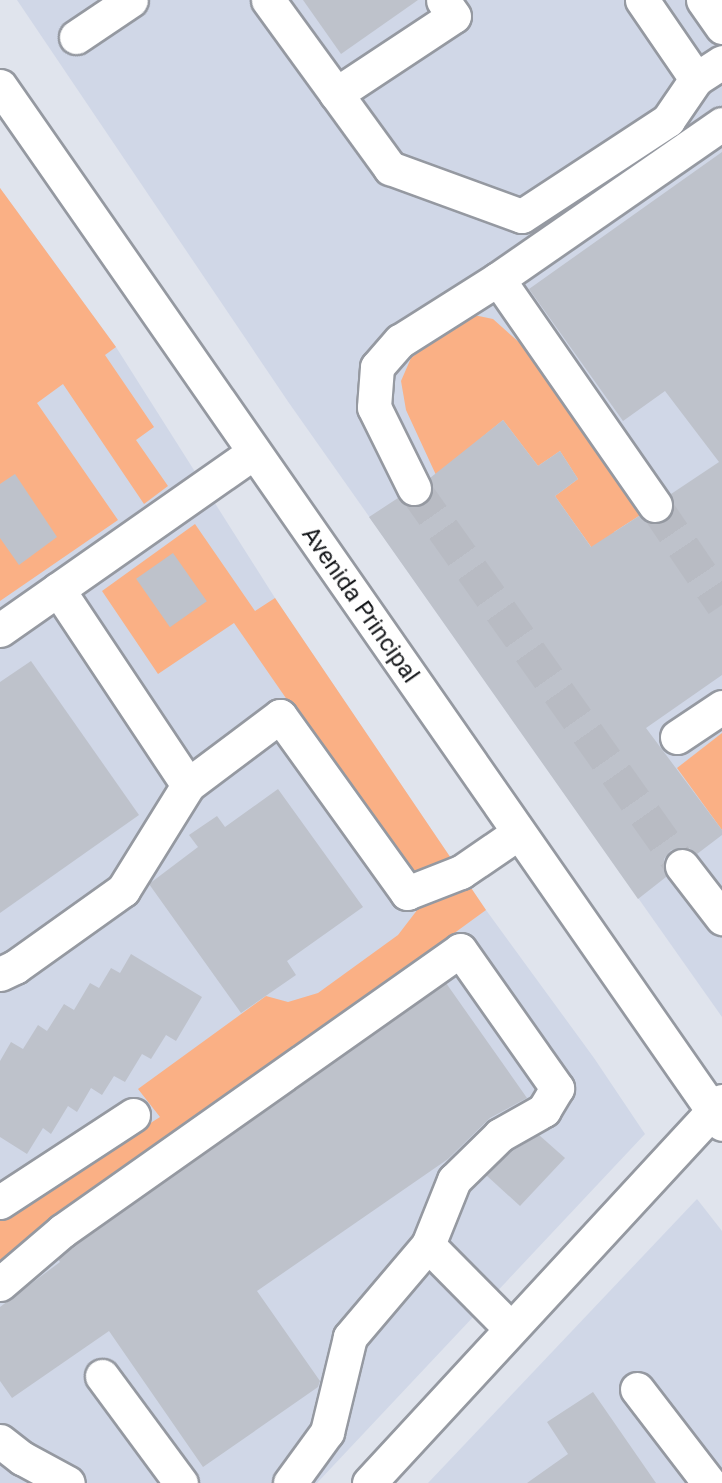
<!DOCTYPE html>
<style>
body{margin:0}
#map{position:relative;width:722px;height:1483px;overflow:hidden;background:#e0e4ed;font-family:Roboto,sans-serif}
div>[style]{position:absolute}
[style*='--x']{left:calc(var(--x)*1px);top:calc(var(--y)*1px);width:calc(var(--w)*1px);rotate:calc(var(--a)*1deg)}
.built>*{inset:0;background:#d0d7e7}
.green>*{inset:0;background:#fab085}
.building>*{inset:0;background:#bec2cb;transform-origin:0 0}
.minor-tunnel>*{height:33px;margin-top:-16.5px;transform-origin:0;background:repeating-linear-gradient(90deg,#b8bbc3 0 33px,transparent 0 50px)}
.roads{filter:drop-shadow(2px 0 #9599a1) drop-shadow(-2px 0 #9599a1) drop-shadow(0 2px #9599a1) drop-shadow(0 -2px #9599a1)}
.minor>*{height:33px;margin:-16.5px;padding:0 16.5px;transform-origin:16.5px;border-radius:16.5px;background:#fff}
span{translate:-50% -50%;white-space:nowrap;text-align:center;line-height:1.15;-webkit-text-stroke:5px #fff;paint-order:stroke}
.street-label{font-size:24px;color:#17191c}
</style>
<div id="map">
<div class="built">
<div style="clip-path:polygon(17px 0,722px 0,722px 1017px,289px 403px)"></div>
<div style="clip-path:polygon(0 188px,116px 347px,275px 598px,486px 910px,594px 1058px,645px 1134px,317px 1483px,0 1483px)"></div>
<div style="clip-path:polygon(697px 1199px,722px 1231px,722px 1483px,428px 1483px)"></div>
</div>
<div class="green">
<div style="clip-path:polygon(0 188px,116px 347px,105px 355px,154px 427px,136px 440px,168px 486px,144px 504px,63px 384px,37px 403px,118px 520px,0 601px)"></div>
<div style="clip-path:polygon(469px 314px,493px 319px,521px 344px,642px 514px,614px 532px,631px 603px,555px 496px,578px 479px,560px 451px,538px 466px,503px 420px,436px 475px,406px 410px,401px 381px,411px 358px)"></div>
<div style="clip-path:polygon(195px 524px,255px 611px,275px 598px,486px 910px,0 1264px,0 1219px,160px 1117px,138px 1089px,266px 996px,288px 1002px,318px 993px,398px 935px,421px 905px,409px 876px,234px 623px,158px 674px,102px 591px)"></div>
<div style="clip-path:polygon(722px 733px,722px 830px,677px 768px)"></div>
</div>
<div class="building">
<div style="clip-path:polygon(303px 0,418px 0,341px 54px)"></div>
<div style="clip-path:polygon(722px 152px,722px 675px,646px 728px,722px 830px,722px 835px,697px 854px,689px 848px,671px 850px,664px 859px,666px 877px,638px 899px,369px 517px,398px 498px,412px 507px,423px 505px,433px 490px,430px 478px,503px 420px,538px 466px,560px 451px,578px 479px,555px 496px,591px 547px,639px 516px,656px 524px,666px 520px,674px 504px,671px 494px,719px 462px,665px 391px,623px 421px,529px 289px)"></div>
<div style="clip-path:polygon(15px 474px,57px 537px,19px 565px,0 538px,0 484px)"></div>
<div style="left:173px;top:553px;width:59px;height:45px;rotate:55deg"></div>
<div style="clip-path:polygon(31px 661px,139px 815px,0 913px,0 682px)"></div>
<div style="clip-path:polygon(278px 789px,363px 907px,287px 961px,296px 975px,241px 1013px,149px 884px,198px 847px,189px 835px,217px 816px,225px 827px)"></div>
<div style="clip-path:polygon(131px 954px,202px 997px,176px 1041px,166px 1035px,151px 1059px,142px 1054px,125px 1082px,114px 1076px,102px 1095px,91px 1088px,77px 1112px,68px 1106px,51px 1134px,43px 1128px,27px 1154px,0 1137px,0 1061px,11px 1042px,23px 1049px,38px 1025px,47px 1031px,64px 1004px,74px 1010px,90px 983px,99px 988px,111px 968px,120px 973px)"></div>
<div style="clip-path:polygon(446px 983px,527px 1098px,490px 1118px,448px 1159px,257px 1291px,320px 1381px,318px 1387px,203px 1467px,109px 1331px,12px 1398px,0 1381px,0 1307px,60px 1262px,58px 1259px,74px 1246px)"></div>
<div style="clip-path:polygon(539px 1135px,565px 1158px,520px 1206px,486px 1175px,512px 1151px)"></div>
<div style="clip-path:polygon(593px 1392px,656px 1483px,527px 1483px,568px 1454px,547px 1422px)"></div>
</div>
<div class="minor-tunnel">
<div style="--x:414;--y:488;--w:463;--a:54.7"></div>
<div style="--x:655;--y:505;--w:120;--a:55.9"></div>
</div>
<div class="roads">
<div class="minor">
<div style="--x:268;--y:0;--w:208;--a:54"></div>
<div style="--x:390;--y:168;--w:140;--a:20"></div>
<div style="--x:522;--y:216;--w:175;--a:-33.3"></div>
<div style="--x:668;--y:120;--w:50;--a:-55.7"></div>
<div style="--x:696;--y:79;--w:31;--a:-33"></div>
<div style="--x:642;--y:0;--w:96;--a:55.6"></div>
<div style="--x:703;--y:0;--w:33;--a:55"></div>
<div style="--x:76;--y:37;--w:66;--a:-33.9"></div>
<div style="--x:0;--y:86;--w:1264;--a:55.18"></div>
<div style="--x:336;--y:94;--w:141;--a:-33.5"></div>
<div style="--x:454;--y:16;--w:19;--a:-125"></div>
<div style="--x:414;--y:488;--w:90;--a:-116.3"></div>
<div style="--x:374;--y:407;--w:40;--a:-85.7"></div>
<div style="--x:377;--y:367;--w:35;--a:-49"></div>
<div style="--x:400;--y:341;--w:116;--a:-32.3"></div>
<div style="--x:655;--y:505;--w:275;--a:-124.8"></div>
<div style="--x:498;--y:279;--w:272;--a:-34.7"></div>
<div style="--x:0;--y:630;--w:310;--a:-35"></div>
<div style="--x:677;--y:737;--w:54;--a:-33.7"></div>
<div style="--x:188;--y:785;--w:115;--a:-36.9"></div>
<div style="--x:280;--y:716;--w:218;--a:54.3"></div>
<div style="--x:407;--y:893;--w:58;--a:-21.3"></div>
<div style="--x:461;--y:872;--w:69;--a:-34.4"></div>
<div style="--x:682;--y:866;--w:66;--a:52.4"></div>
<div style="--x:0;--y:974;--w:17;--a:-25"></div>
<div style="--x:15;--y:967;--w:133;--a:-35.5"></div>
<div style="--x:123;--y:890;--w:123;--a:-58.2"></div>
<div style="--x:188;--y:785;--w:235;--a:-123.6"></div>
<div style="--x:0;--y:1202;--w:159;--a:-33.2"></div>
<div style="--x:428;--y:1245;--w:117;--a:45.3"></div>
<div style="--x:0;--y:1284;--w:82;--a:-40.5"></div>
<div style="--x:62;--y:1231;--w:487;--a:-35.2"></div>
<div style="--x:460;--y:950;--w:169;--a:54.9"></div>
<div style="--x:557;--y:1088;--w:26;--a:121"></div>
<div style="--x:544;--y:1110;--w:51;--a:150.4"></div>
<div style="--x:500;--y:1135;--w:64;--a:135.6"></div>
<div style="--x:454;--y:1180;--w:70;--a:111.8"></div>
<div style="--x:428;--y:1245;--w:121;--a:130.3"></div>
<div style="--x:350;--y:1337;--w:98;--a:103.6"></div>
<div style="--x:327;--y:1432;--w:63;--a:126"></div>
<div style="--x:102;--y:1376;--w:133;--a:53.6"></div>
<div style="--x:637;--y:1389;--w:118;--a:52.5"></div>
<div style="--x:0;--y:1441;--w:28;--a:38"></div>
<div style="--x:22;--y:1458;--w:52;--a:28.5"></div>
<div style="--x:369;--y:1483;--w:520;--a:-47.26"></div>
</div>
</div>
<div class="street-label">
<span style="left:360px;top:605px;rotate:55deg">Avenida Principal</span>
</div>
</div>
